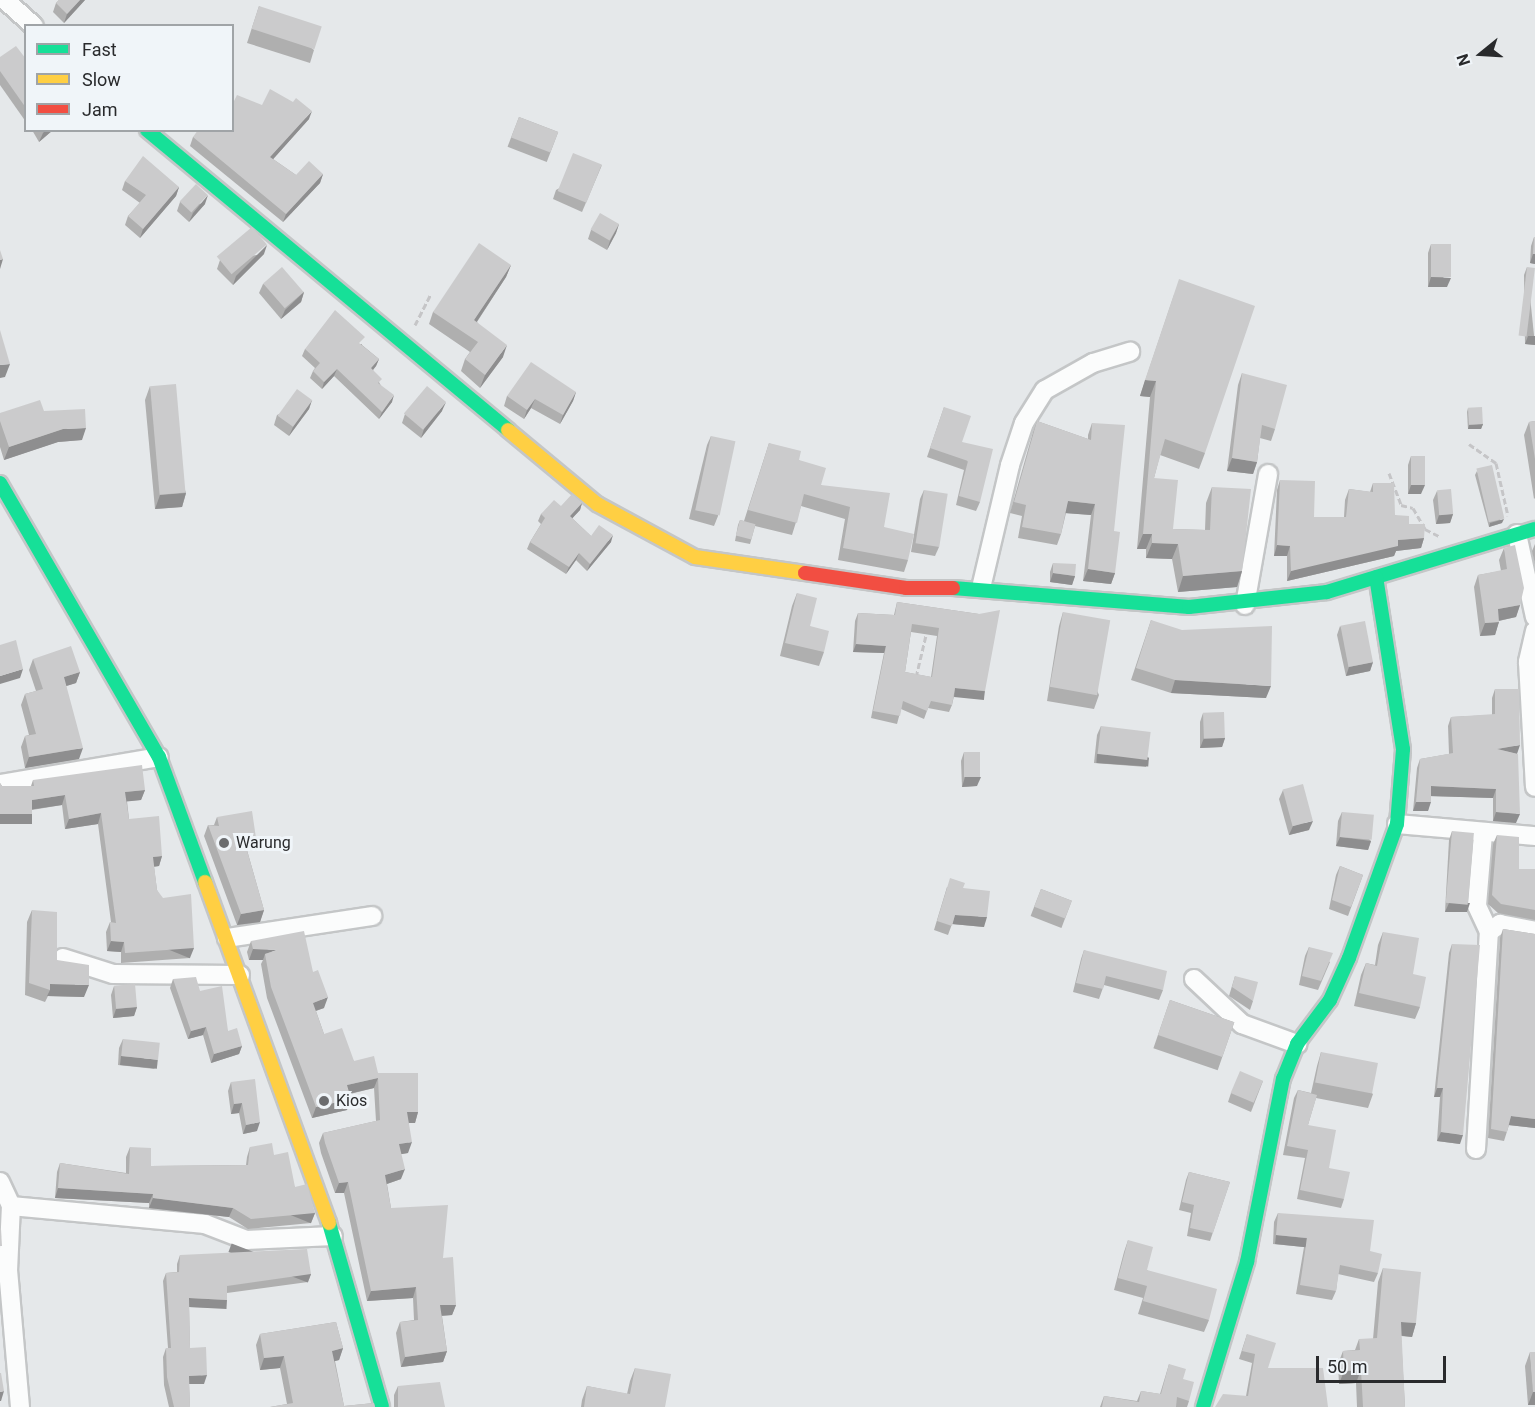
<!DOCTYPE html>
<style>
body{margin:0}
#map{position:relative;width:1535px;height:1407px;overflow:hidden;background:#e5e8ea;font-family:Roboto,sans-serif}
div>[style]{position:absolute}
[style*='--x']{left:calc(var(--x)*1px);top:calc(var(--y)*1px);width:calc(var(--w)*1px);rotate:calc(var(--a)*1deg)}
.path>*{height:3px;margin-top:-1.5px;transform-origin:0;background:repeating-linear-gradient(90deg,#c5c5c7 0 6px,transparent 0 9px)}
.roads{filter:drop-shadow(2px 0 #c4c6c7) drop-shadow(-2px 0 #c4c6c7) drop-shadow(0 2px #c4c6c7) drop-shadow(0 -2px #c4c6c7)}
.street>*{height:18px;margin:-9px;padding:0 9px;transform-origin:9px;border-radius:9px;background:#fbfcfc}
.fast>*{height:14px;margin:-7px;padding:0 7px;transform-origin:7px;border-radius:7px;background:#16e098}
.slow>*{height:14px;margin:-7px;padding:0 7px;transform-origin:7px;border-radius:7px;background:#ffcf43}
.jam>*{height:14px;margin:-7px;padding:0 7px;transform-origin:7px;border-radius:7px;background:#f24e42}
.wall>*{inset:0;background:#afafaf;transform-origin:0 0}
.shaded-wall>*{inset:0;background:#8e8e8f;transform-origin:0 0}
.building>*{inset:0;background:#cbcbcc;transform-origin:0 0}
.dots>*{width:16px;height:16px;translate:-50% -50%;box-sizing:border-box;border:3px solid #f0f5f9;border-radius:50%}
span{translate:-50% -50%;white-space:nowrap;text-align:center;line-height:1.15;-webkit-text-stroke:6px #f0f5f9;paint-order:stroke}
.poi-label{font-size:16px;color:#292a2c}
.left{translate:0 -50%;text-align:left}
.legend{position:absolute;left:24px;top:24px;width:210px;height:108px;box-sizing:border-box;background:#f0f5f9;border:2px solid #a0a4a7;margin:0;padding:8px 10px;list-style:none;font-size:18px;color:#292a2c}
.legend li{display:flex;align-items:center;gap:12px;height:30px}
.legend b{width:30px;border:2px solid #a0a4a7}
.north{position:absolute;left:1451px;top:24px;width:60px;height:60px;-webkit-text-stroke:4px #f0f5f9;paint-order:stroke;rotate:252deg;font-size:16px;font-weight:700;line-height:24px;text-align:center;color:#292a2c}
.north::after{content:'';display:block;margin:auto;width:21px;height:27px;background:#292a2c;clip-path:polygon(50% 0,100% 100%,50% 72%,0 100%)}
.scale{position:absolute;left:1316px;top:1356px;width:130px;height:27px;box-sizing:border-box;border:3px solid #292a2c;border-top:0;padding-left:8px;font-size:18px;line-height:21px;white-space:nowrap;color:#292a2c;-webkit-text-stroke:4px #f0f5f9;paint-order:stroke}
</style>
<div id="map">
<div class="path">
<div style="--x:415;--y:325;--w:34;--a:-63"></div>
<div style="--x:1469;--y:444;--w:33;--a:35"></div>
<div style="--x:1496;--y:463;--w:54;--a:77.2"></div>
<div style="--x:1389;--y:473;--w:34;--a:69"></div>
<div style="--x:1401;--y:505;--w:12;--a:14"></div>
<div style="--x:1413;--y:508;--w:24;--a:60"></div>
<div style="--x:1425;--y:529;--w:16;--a:27"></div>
<div style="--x:916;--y:677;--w:47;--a:-76.6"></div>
</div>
<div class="roads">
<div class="street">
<div style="--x:5;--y:0;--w:39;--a:42"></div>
<div style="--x:1517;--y:534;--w:85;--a:77.8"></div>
<div style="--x:981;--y:588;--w:126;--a:-76.7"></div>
<div style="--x:1010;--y:465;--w:44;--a:-71.6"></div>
<div style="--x:1024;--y:423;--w:39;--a:-58"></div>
<div style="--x:1045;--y:390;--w:55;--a:-29.4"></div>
<div style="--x:1093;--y:363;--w:39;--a:-17"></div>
<div style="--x:1245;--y:605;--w:133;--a:-80"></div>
<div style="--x:1535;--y:631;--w:32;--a:103"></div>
<div style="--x:1528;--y:662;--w:125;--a:86.8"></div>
<div style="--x:0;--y:784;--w:161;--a:-9.6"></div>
<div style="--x:1397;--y:824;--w:139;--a:5"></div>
<div style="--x:1483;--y:834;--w:72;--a:94.8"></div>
<div style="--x:1477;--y:906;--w:29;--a:65"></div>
<div style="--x:227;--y:938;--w:147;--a:-8.6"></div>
<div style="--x:63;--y:958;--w:52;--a:17.7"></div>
<div style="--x:113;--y:974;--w:127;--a:0.5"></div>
<div style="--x:1194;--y:979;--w:66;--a:43.2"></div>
<div style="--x:1242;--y:1024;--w:59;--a:20"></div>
<div style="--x:1476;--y:1149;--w:217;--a:-86.6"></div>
<div style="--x:1489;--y:932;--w:14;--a:-36"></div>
<div style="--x:1500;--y:924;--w:36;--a:11"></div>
<div style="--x:0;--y:1182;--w:26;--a:65"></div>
<div style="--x:20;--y:1407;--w:137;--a:-95"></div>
<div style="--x:8;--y:1271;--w:65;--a:-87.4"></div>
<div style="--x:11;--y:1206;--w:195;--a:5.3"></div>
<div style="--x:205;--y:1224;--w:44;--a:21.3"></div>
<div style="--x:246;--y:1240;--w:87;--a:-2.6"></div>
</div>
<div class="fast">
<div style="--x:147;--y:130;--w:469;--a:39.7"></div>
<div style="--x:0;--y:483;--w:317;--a:59.9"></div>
<div style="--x:159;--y:757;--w:133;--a:69.8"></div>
<div style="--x:953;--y:588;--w:237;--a:4.6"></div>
<div style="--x:1189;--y:607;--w:139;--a:-6.2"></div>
<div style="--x:1327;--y:592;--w:217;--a:-16.9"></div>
<div style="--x:329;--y:1223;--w:191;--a:73.9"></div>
<div style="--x:1203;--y:1407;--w:152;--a:-73.1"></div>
<div style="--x:1247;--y:1262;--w:187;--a:-78.9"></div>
<div style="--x:1283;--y:1079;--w:38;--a:-68"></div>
<div style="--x:1297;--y:1044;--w:55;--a:-53.1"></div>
<div style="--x:1330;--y:1000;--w:46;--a:-65.7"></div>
<div style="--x:1349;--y:958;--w:142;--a:-70.3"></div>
<div style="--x:1397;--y:824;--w:75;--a:-85.4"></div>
<div style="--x:1403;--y:749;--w:174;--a:-98.9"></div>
</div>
<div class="slow">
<div style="--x:508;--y:430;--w:116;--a:39.7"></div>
<div style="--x:597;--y:504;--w:111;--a:28.4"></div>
<div style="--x:695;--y:557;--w:111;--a:8.3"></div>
<div style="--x:205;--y:882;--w:363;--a:70"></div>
</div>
<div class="jam">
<div style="--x:805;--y:573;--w:102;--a:8.4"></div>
<div style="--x:906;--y:588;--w:47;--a:0"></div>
</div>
</div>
<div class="wall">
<div style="clip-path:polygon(59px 0,85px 0,64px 23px,53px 12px,56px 3px)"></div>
<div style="clip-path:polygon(259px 6px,314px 50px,310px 63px,247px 43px)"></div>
<div style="clip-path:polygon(0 57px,26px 59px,26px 122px,0 85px)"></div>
<div style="clip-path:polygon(262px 105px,309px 119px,273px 159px,296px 175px,323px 174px,320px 183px,283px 222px,190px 146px,193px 137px,232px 130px)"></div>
<div style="left:519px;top:117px;width:42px;height:32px;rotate:21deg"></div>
<div style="clip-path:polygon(32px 130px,53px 130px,39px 142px)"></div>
<div style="clip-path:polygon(602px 165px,582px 212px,553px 199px,556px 190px)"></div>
<div style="clip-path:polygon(125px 181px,179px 187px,176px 196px,140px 238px,125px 225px,128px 216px,140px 203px,122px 190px)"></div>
<div style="clip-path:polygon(180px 202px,205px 204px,189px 222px,177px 211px)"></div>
<div style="clip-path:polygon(619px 224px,616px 233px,607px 250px,588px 239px,591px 230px)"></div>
<div style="clip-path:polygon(1534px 237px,1535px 264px,1530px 263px,1531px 246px)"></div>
<div style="clip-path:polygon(1431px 244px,1447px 287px,1428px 287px,1428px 253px)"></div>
<div style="clip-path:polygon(264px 254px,233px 285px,217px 269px,220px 260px)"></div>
<div style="clip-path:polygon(511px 265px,506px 277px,477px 322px,503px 357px,480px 388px,461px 371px,465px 359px,470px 352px,429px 324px,433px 312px)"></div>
<div style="clip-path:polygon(1527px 267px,1535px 345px,1525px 344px,1524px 275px)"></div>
<div style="clip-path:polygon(263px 284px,304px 292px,301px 302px,281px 319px,259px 293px)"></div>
<div style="clip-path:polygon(1174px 295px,1205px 453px,1199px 469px,1160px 455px,1154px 478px,1173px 529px,1205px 530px,1206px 503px,1212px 487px,1242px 571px,1237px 587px,1178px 592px,1172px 559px,1146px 558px,1146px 549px,1137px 549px,1150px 397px,1140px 396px)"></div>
<div style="clip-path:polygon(362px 344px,362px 345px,379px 359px,376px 366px,373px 370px,380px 384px,392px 402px,379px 419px,334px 376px,322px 389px,310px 378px,313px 371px,315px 368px,302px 356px,305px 349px)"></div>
<div style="clip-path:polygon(1242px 373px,1275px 429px,1271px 441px,1260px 438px,1257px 462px,1253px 474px,1227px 471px,1238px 385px)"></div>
<div style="clip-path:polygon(150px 386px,186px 493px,182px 507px,155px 509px,145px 400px)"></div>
<div style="clip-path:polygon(576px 392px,573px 401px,560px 424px,531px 408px,524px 419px,504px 406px,507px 396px)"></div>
<div style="clip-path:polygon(312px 400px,309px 409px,289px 436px,274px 425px,277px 415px)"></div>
<div style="clip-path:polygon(944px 407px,962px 442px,980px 502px,976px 511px,956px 505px,964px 470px,927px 457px)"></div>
<div style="clip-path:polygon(1468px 408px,1483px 424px,1481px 429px,1468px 429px,1467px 412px)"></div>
<div style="clip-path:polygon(44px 411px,82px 440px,58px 442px,4px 460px,0 447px,0 413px)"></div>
<div style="clip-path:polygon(442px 411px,421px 438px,402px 423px,405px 414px)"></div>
<div style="clip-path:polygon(1037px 421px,1088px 439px,1088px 435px,1092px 423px,1114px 531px,1115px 573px,1111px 584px,1083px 581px,1091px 515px,1066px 513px,1061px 534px,1057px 545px,1018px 538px,1022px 516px,1010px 513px,1033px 432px)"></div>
<div style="clip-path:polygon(1535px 421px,1535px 498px,1534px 499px,1524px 435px,1529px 422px)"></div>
<div style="clip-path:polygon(711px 436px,718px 516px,714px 526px,689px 519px,707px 445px)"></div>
<div style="clip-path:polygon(769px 443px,799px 460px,821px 485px,884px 527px,908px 560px,904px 572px,838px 560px,845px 519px,801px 506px,792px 535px,755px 526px,750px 544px,735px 541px,738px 525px,740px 520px,744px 521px)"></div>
<div style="clip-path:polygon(1411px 456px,1421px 494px,1408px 494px,1408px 465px)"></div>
<div style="clip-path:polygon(1477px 471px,1502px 523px,1489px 527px,1475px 475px)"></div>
<div style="clip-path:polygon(1280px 480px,1314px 517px,1344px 517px,1345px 500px,1349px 489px,1370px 492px,1373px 483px,1395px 515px,1409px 524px,1424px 538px,1421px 548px,1396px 551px,1394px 556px,1287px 581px,1287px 556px,1274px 556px,1277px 490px)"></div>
<div style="clip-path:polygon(924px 490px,939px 547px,935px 556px,911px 552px,920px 499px)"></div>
<div style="clip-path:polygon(1437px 491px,1453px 514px,1450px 523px,1436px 524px,1433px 500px)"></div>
<div style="clip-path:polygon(582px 503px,580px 510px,572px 518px,591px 536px,611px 542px,587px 571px,576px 560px,566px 574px,527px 549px,530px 542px,541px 524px,538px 521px,541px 514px,561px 506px)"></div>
<div style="clip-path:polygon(1535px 544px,1535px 564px,1532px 551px)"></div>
<div style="clip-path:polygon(1504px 548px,1520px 605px,1516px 617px,1499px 621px,1495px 635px,1480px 636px,1474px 587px,1478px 575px,1501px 571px,1499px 560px)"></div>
<div style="clip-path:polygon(1053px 563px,1075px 576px,1072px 585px,1050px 582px,1050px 572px)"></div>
<div style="clip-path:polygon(797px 593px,810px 626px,824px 652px,819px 666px,780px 656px,792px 606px)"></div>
<div style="clip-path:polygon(evenodd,897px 602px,979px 614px,985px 691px,982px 699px,954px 696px,952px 705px,949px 712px,928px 708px,924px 719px,901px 709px,897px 724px,871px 718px,884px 653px,853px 652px,855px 621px,858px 613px,894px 615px,897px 602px,911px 632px,937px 636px,931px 677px,905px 672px,911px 632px)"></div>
<div style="clip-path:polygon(1063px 612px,1099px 695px,1094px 709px,1047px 701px,1059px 626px)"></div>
<div style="clip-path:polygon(1151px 620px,1266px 698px,1171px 693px,1131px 680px)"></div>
<div style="clip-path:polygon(1340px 626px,1373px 662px,1370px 671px,1346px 676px,1337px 635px)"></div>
<div style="clip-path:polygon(33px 659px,80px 672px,76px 683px,66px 686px,79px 759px,25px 768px,21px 747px,25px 736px,29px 735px,21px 705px,25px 694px,36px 691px,29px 670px)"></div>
<div style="clip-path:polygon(1495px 689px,1517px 754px,1516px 823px,1493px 821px,1493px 798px,1431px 796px,1428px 811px,1413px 811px,1417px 768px,1420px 759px,1449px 754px,1448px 726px,1451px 717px,1492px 715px,1492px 698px)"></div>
<div style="clip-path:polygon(1203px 713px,1225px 738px,1222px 747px,1200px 748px,1200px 722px)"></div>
<div style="clip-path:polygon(1101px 726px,1149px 758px,1146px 767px,1094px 763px,1097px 735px)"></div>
<div style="clip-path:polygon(964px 752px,977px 786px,962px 787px,961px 761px)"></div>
<div style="clip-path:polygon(33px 780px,145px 790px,141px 800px,127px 801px,129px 819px,162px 856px,159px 866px,154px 867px,157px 890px,190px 958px,121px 963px,121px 952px,107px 951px,106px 932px,110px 922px,111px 922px,98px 824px,65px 829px,62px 805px,32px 810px,32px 814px,28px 824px,0 824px,0 783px,2px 786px,31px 786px)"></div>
<div style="clip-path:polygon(1283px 790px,1309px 830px,1289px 835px,1279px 799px)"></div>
<div style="clip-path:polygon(1342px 812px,1371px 841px,1368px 850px,1336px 846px,1338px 821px)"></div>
<div style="clip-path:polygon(217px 817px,252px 849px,247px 850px,264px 910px,260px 922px,237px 925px,204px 836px,208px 825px,214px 825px)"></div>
<div style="clip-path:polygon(1452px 831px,1467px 912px,1445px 912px,1449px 840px)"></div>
<div style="clip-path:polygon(1497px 835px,1519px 869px,1535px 869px,1535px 920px,1498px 913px,1488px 904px,1493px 844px)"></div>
<div style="clip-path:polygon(1340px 866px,1363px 875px,1348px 916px,1329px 909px,1336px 875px)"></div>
<div style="clip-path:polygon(947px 887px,963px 888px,984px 927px,952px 924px,948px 935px,934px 930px)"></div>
<div style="left:1041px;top:889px;width:33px;height:29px;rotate:21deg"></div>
<div style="clip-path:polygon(32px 910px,57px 960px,84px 997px,48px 996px,45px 1002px,25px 995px,27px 922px)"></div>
<div style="clip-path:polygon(1503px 929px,1535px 934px,1535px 1128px,1509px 1125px,1504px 1141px,1488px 1138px,1500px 938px)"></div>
<div style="clip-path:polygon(1383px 932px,1413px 974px,1420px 1007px,1415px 1019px,1354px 1006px,1361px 975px,1366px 963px,1375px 965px,1378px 945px)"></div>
<div style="clip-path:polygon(251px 941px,313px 972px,324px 1008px,316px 1011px,324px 1034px,354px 1061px,378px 1073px,418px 1112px,415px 1123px,409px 1123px,408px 1153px,401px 1154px,401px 1179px,387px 1184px,391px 1208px,443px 1258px,456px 1305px,452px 1315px,442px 1316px,447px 1351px,443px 1362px,401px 1367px,396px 1333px,400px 1322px,414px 1320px,413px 1298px,367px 1301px,344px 1193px,335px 1193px,321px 1153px,319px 1143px,323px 1133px,376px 1121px,374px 1088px,350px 1094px,347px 1110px,312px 1118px,267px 998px,261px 964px,263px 960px,249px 960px,247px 952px)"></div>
<div style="clip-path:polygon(1452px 944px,1460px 1144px,1437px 1141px,1440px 1097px,1434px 1097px,1449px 953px)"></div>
<div style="clip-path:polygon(1309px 947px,1330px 962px,1318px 990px,1299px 985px,1305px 956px)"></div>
<div style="clip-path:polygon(1084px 950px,1163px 990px,1159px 1000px,1104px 985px,1099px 999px,1073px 992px,1081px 959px)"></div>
<div style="clip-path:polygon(1235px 976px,1253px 1001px,1250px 1010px,1229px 996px)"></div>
<div style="clip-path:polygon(173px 979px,200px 991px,228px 1031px,242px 1046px,239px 1054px,211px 1063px,203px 1035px,188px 1039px,170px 988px)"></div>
<div style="clip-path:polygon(114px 986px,137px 1007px,134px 1016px,113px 1018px,111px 995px)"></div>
<div style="left:1170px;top:1000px;width:68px;height:51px;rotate:19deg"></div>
<div style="clip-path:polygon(123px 1039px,155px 1069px,118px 1065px,119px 1048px)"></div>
<div style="clip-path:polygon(1321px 1052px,1373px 1094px,1368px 1108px,1316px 1098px,1308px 1125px,1344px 1199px,1341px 1208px,1297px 1199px,1305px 1158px,1283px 1155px,1294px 1098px,1298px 1090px,1311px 1093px,1317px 1066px)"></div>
<div style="clip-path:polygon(1263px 1081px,1251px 1112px,1228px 1102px,1231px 1093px)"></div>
<div style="clip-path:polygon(231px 1082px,257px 1131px,243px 1134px,239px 1113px,231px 1114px,228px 1091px)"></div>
<div style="clip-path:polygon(130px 1147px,151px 1166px,246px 1165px,247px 1157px,250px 1147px,274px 1155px,295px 1187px,315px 1213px,311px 1223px,248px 1229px,229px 1217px,149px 1208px,149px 1203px,55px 1198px,57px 1172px,60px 1163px,126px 1173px,126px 1157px)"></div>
<div style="clip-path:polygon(1189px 1172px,1230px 1182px,1210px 1241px,1187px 1236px,1191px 1213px,1179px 1210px,1186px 1180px)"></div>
<div style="clip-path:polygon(1278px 1213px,1370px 1251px,1378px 1273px,1374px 1282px,1338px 1274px,1336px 1291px,1332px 1300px,1296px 1294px,1304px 1247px,1273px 1244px,1274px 1222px)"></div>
<div style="clip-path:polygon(1128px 1240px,1147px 1270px,1209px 1320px,1204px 1332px,1138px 1314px,1143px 1298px,1114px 1290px,1124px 1252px)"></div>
<div style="clip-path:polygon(180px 1255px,311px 1274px,308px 1282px,227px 1293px,227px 1300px,224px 1308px,189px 1307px,190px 1348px,204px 1384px,189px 1384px,190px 1407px,169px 1407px,164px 1385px,163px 1357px,166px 1348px,168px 1348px,163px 1281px,166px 1273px,177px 1272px,177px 1264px)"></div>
<div style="clip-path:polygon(1383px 1268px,1416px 1323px,1412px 1337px,1401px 1336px,1405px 1407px,1357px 1407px,1356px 1383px,1339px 1384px,1338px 1364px,1343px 1351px,1355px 1350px,1359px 1339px,1373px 1339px,1378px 1282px)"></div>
<div style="clip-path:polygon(336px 1322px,343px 1348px,339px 1360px,335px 1361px,344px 1406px,374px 1403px,375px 1407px,270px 1407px,287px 1404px,280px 1368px,260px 1370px,256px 1345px,260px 1334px)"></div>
<div style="clip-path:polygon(1247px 1334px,1268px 1368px,1328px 1407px,1246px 1396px,1252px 1363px,1239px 1359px)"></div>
<div style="clip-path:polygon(1530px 1352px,1535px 1405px,1528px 1405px,1525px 1366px)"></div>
<div style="clip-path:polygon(1169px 1364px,1183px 1379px,1189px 1401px,1187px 1407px,1100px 1407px,1104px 1396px,1137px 1401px,1141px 1391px,1160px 1394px)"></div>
<div style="clip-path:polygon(635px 1368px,665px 1407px,581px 1407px,582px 1400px,587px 1386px,627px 1394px,630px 1381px)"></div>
<div style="clip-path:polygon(398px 1386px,445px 1407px,394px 1407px,394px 1395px)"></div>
</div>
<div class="shaded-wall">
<div style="clip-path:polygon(80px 0,85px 0,64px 23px,67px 14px)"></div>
<div style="clip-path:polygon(312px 111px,309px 119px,267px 166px,270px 157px)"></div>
<div style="clip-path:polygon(46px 130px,53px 130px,39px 142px,43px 133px)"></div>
<div style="clip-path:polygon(323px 174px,320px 183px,283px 222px,286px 214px)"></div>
<div style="clip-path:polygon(179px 187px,176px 196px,140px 238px,143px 229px)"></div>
<div style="clip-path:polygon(208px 195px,205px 204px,189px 222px,193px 213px)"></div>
<div style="clip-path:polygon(619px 224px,616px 233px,607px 250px,610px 241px)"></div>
<div style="clip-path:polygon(267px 245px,264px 254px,233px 285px,236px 276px)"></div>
<div style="clip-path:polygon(1533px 254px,1535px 254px,1535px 264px,1530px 263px)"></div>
<div style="clip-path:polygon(3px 259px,0 269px,0 260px)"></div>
<div style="clip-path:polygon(511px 265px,506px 277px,470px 332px,474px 320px)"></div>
<div style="clip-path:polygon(1431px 277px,1451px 278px,1447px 287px,1428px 287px)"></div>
<div style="clip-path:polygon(304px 292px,301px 302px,281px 319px,285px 310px)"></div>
<div style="clip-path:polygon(1528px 336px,1535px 336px,1535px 345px,1525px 344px)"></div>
<div style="clip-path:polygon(507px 345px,503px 357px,480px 388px,485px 375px)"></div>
<div style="clip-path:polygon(379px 359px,376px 366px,368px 376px,371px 368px)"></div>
<div style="clip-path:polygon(10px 364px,5px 377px,0 378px,0 365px)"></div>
<div style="clip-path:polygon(337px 369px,334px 376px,322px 389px,324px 382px)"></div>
<div style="clip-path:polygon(1145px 380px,1156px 381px,1150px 397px,1140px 396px)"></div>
<div style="clip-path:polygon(576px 392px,573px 401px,560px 424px,563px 415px)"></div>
<div style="clip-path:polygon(394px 395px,392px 402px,379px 419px,382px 412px)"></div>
<div style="clip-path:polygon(535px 399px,531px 408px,524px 419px,527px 410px)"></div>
<div style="clip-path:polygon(312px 400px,309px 409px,289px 436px,293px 427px)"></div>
<div style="clip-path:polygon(446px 402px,442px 411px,421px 438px,424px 429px)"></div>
<div style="clip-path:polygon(1483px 424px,1481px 429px,1468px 429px,1469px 425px)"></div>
<div style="clip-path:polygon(86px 428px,82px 440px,58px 442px,4px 460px,9px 447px,63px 429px)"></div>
<div style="clip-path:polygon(1232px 458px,1257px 462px,1253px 474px,1227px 471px)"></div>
<div style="clip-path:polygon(1411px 485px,1425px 485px,1421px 494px,1408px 494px)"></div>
<div style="clip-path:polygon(186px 493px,182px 507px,155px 509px,160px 495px)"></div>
<div style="clip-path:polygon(1068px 501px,1095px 504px,1091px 515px,1064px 513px)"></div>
<div style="clip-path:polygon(582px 503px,580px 510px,568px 523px,570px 516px)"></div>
<div style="clip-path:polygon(1453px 514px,1450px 523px,1436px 524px,1439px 515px)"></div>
<div style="clip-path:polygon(1504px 519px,1502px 523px,1489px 527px,1490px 523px)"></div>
<div style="clip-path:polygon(1143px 534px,1152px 534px,1146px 549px,1137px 549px)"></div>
<div style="clip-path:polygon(613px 535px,611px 542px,587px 571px,590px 564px)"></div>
<div style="clip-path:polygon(1424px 538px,1421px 548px,1396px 551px,1394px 556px,1287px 581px,1291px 571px,1398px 540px)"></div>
<div style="clip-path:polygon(1152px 543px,1178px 544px,1172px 559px,1146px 558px)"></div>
<div style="clip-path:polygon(1277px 545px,1290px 546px,1287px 556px,1274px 556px)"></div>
<div style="clip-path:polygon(579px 553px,576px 560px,566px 574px,569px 567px)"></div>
<div style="clip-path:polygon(1088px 569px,1115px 573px,1111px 584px,1083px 581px)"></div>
<div style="clip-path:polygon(1242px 571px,1237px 587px,1178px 592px,1183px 576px)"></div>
<div style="clip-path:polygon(1053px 573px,1075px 576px,1072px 585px,1050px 582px)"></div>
<div style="clip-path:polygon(1520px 605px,1516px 617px,1493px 622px,1498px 609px)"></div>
<div style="clip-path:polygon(1499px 622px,1495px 635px,1480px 636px,1485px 623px)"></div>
<div style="clip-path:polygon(856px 644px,886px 646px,884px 653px,853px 652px)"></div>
<div style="clip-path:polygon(1373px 662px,1370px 671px,1346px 676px,1349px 667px)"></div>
<div style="clip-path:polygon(23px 669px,20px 678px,0 684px,0 676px)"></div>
<div style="clip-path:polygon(80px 672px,76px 683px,60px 688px,64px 677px)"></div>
<div style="clip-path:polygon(1175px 680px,1271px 686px,1266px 698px,1171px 693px)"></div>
<div style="left:955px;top:688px;width:30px;height:9px;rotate:6deg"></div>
<div style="clip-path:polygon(1204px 738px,1225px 738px,1222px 747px,1200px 748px)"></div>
<div style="clip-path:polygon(1520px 745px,1517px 754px,1497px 749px)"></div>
<div style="clip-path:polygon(83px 748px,79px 759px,25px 768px,29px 757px)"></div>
<div style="left:1097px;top:754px;width:52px;height:9px;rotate:4deg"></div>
<div style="clip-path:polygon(965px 777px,981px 777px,977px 786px,962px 787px)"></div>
<div style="clip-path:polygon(1431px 786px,1496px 789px,1493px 798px,1428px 796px)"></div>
<div style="clip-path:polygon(145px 790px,141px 800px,122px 802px,125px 792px)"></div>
<div style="clip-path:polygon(65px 795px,62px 805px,28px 810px,32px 800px)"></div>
<div style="clip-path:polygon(1416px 802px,1431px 802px,1428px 811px,1413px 811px)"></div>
<div style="clip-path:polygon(1496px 812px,1520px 814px,1516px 823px,1493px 821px)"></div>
<div style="clip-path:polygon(101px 813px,98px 824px,65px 829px,69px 819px)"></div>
<div style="left:0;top:814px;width:32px;height:10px"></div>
<div style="clip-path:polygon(1313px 821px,1309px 830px,1289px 835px,1293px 826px)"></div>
<div style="clip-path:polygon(1340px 837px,1371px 841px,1368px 850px,1336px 846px)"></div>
<div style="clip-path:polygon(256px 838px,252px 849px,240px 851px,244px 840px)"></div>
<div style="clip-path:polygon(162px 856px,159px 866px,149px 867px,153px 857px)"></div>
<div style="clip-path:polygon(1449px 903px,1470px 903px,1467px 912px,1445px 912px)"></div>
<div style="clip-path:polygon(264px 910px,260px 922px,237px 925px,241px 914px)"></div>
<div style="clip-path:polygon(955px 915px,987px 917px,984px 927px,952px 924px)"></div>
<div style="clip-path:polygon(111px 941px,124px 942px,121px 952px,107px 951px)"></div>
<div style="left:194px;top:948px;width:11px;height:69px;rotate:112deg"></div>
<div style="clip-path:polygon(253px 949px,277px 950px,265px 954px,263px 960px,249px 960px)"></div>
<div style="clip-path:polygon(50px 984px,89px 985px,84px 997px,47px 996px,50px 990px)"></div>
<div style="clip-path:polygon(328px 997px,324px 1008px,309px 1013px,313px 1003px)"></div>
<div style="clip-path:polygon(137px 1007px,134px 1016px,113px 1018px,116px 1009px)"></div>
<div style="clip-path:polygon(206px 1027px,203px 1035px,188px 1039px,191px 1031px)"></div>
<div style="clip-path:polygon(242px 1046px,239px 1054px,211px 1063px,214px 1054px)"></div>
<div style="left:121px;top:1056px;width:37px;height:9px;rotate:6deg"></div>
<div style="clip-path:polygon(378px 1078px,374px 1088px,344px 1095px,347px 1085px)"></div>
<div style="clip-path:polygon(1437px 1088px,1443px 1088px,1440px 1097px,1434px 1097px)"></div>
<div style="clip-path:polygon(351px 1099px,347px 1110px,312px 1118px,316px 1107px)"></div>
<div style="clip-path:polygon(242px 1103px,239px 1113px,231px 1114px,234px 1104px)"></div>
<div style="clip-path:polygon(407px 1112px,418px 1112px,415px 1123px,403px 1123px)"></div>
<div style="clip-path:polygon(1511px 1116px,1535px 1119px,1535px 1128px,1508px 1125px)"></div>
<div style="clip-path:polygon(260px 1122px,257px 1131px,243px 1134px,246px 1125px)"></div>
<div style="clip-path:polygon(1441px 1132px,1463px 1135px,1460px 1144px,1437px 1141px)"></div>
<div style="clip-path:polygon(412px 1142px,408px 1153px,396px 1155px,399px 1144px)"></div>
<div style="clip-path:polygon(405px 1169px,401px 1179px,381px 1186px,385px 1175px)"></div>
<div style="clip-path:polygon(348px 1182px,344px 1193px,335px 1193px,339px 1183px)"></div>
<div style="clip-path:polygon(58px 1188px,153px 1194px,149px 1203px,55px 1198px)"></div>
<div style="clip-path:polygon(153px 1198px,233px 1208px,229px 1217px,149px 1208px)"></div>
<div style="left:315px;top:1213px;width:11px;height:64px;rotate:112deg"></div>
<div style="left:1276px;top:1235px;width:31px;height:9px;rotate:6deg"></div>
<div style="left:311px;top:1274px;width:9px;height:85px;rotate:111deg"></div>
<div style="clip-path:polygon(416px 1287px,413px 1298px,367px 1301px,371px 1291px)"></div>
<div style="left:189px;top:1298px;width:38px;height:9px;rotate:3deg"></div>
<div style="clip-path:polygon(440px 1305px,456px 1305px,452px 1315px,437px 1316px)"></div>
<div style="clip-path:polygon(1401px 1322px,1416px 1323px,1412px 1337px,1396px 1335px)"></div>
<div style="clip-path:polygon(343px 1348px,339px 1360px,328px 1363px,332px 1351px)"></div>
<div style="clip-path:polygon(447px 1351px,443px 1362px,401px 1367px,405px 1357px)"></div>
<div style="clip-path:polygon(284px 1356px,280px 1368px,260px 1370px,264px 1358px)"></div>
<div style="clip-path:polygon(1361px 1370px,1356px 1383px,1339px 1384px,1344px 1371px)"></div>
<div style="clip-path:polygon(207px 1375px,204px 1384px,186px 1384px,189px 1376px)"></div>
<div style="clip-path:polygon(4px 1391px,1px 1401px,0 1401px,0 1392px)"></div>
<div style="clip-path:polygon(1533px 1392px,1535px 1392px,1535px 1405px,1528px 1405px)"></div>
</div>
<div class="building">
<div style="clip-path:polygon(59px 0,80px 0,67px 14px,56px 3px)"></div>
<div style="left:259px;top:6px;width:66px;height:24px;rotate:18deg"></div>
<div style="clip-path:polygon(16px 46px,26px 59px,26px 108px,0 71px,0 57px)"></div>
<div style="clip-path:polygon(270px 89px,293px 102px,296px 98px,312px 111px,270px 157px,296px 175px,309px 161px,323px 174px,286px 214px,193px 137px,198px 130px,232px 130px,232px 105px,237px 95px,262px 105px)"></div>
<div style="left:519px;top:117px;width:42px;height:22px;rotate:21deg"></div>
<div style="left:573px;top:153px;width:31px;height:41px;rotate:22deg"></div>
<div style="clip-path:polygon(143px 156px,179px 187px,143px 229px,128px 216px,146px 195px,125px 181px)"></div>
<div style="left:196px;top:184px;width:16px;height:24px;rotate:43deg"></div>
<div style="left:600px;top:213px;width:22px;height:19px;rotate:30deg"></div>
<div style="left:252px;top:227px;width:23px;height:46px;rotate:50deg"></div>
<div style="clip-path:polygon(1534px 237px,1535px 237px,1535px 254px,1533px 254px)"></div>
<div style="clip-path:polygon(479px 243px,511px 265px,474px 320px,507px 345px,485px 375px,465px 359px,478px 342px,433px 312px)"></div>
<div style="left:1431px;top:244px;width:20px;height:33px"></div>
<div style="clip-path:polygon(0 250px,3px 259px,0 260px)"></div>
<div style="left:282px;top:267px;width:33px;height:25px;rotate:49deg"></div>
<div style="left:1527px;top:267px;width:8px;height:69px;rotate:7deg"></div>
<div style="clip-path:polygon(1179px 279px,1255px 306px,1205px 453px,1165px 439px,1154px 478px,1178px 480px,1173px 529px,1210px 530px,1212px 487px,1251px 489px,1242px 571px,1183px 576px,1178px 544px,1152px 543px,1152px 534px,1143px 534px,1156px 381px,1145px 380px)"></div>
<div style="clip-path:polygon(335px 310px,365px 337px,359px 343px,379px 359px,371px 368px,382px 379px,378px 383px,394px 395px,382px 412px,337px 369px,324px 382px,313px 371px,320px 363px,305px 349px)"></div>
<div style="clip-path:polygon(0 330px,10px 364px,0 365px)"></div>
<div style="clip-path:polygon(531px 362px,576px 392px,563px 415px,535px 399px,527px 410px,507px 396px)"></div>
<div style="clip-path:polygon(1242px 373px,1287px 385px,1275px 429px,1262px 425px,1257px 462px,1232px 458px)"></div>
<div style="left:176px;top:384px;width:109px;height:26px;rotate:85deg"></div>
<div style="left:427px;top:386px;width:25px;height:36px;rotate:40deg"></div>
<div style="left:297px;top:389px;width:19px;height:33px;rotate:36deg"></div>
<div style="clip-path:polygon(40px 400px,44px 411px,85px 409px,86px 428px,63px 429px,9px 447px,0 421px,0 413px)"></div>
<div style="clip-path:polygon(944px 407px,971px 416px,962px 442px,993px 449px,980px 502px,959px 496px,968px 461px,930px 448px)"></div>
<div style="left:1482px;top:407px;width:17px;height:14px;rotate:87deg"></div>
<div style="clip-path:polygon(1037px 421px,1091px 440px,1092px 423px,1125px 425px,1114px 531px,1120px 532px,1115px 573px,1088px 569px,1095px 504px,1068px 501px,1061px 534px,1022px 527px,1026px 505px,1014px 502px)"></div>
<div style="clip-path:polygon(1535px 421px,1535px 459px,1529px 422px)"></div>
<div style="left:711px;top:436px;width:25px;height:76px;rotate:12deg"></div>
<div style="clip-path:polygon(769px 443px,801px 451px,799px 460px,826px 468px,821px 485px,890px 493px,884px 527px,914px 534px,908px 560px,843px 548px,850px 507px,804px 494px,797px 523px,748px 510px)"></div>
<div style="left:1411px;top:456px;width:14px;height:29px"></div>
<div style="left:1492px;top:465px;width:55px;height:16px;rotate:77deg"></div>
<div style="clip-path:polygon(1280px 480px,1315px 481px,1314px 517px,1346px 517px,1349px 489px,1373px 492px,1373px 483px,1394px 483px,1395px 515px,1409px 516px,1409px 524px,1425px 524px,1424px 538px,1398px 540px,1398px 546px,1291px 571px,1290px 546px,1277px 545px)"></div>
<div style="left:1451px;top:489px;width:25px;height:14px;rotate:85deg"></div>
<div style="left:924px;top:490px;width:24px;height:54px;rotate:9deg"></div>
<div style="clip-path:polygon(572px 494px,582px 503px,570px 516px,591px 536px,599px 525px,613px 535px,590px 564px,579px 553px,569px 567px,530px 542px,545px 518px,541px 514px,554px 500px,561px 506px)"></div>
<div style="left:740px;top:520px;width:16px;height:16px;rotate:15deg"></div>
<div style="clip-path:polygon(1515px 545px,1524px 588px,1520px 605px,1498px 609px,1499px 622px,1485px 623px,1478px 575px,1507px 569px,1504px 548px)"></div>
<div style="clip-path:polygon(1053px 563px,1076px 564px,1075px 576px,1053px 573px)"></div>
<div style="clip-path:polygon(797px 593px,817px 598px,810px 626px,829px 631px,824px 652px,785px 643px)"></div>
<div style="clip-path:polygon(evenodd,897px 602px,979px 614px,1000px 610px,985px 691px,955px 688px,952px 705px,931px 701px,927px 711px,903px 701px,900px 716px,873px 711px,886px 646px,856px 644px,858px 613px,895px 615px,897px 602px,912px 624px,939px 628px,932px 677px,905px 672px,912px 624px)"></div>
<div style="left:1063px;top:612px;width:48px;height:76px;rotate:10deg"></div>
<div style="clip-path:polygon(1151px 620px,1182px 630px,1272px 626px,1271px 686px,1175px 680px,1136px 668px)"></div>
<div style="left:1365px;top:621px;width:42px;height:25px;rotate:79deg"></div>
<div style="clip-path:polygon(16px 640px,23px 669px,0 676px,0 645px)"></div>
<div style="clip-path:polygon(71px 646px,80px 672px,64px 677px,83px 748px,29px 757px,25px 736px,36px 734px,25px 694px,43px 689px,33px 659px)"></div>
<div style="clip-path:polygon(1495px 689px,1519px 689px,1520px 745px,1497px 749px,1518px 754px,1520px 814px,1496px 812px,1496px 789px,1431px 786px,1431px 802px,1416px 802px,1420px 759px,1453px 753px,1451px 717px,1495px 714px)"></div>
<div style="left:1224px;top:712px;width:26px;height:21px;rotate:88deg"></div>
<div style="left:1101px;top:726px;width:50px;height:28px;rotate:7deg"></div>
<div style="left:964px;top:752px;width:16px;height:25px"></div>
<div style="clip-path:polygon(142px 765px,145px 790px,125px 792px,129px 819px,159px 816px,162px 856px,153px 857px,157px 890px,163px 898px,191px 894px,194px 948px,125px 953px,124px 942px,111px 941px,110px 922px,116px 923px,101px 813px,69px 819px,65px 795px,32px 800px,32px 814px,0 814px,0 783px,2px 786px,34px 786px,33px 780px)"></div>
<div style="left:1303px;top:784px;width:38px;height:21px;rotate:75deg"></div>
<div style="clip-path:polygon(252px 811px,256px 838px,244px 840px,264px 910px,241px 914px,208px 825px,219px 826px,217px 817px)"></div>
<div style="left:1342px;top:812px;width:32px;height:25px;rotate:5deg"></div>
<div style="left:1452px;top:831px;width:22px;height:72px;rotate:5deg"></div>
<div style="clip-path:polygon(1497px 835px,1519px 837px,1519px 869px,1535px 869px,1535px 910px,1501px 904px,1492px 895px)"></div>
<div style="clip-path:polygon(1340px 866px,1363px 875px,1351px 907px,1332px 900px)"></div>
<div style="clip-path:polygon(950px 878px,965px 883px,963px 888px,990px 891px,987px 917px,955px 915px,952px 926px,937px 921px)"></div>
<div style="left:1041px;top:889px;width:33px;height:19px;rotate:21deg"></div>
<div style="clip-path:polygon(32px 910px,57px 912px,57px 960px,89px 965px,89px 985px,50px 984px,50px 990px,29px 983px)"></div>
<div style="clip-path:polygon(1503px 929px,1535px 934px,1535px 1119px,1511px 1116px,1507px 1132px,1491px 1129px)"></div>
<div style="clip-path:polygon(304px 931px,313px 972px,318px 970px,328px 997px,313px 1003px,324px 1034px,342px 1028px,354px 1061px,374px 1056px,378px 1073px,418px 1073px,418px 1112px,407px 1112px,412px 1142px,399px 1144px,405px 1169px,385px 1175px,391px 1208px,448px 1205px,443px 1258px,453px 1257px,456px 1305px,440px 1305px,447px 1351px,405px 1357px,400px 1322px,418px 1320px,416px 1287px,371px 1291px,348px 1182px,339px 1183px,325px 1143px,323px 1133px,380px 1120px,378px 1078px,347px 1085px,351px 1099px,316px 1107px,271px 987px,265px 954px,277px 950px,253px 949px,251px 941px)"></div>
<div style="clip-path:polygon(1383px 932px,1419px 938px,1413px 974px,1426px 977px,1420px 1007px,1359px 993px,1366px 963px,1377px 966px)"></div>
<div style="clip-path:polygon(1452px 944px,1480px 945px,1463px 1135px,1441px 1132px,1443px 1088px,1437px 1088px)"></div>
<div style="clip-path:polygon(1309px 947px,1333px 953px,1321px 981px,1302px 976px)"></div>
<div style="clip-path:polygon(1084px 950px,1167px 971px,1163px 990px,1106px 976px,1103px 989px,1076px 983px)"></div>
<div style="clip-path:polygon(1235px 976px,1258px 982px,1253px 1001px,1232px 987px)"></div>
<div style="clip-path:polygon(196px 977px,200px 991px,222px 986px,228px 1031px,237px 1028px,242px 1046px,214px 1054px,206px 1027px,191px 1031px,173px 979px)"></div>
<div style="left:135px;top:984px;width:23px;height:21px;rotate:85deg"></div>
<div style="left:1170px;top:1000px;width:68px;height:37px;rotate:19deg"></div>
<div style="left:123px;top:1039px;width:37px;height:17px;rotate:6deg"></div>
<div style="left:1321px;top:1052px;width:58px;height:31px;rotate:11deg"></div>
<div style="left:1240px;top:1071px;width:25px;height:24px;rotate:23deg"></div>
<div style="clip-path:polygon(255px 1079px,260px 1122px,246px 1125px,242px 1103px,234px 1104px,231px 1082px)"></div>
<div style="clip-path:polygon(1298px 1090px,1317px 1095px,1308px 1125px,1336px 1130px,1329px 1168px,1350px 1172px,1344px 1199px,1300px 1190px,1308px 1150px,1287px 1146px)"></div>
<div style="clip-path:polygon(272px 1143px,274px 1155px,288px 1152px,295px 1187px,307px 1184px,315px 1213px,251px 1219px,233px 1208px,153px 1198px,153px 1194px,58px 1188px,60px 1163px,129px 1174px,130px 1147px,151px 1148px,151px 1166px,248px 1165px,250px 1147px)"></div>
<div style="clip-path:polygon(1189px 1172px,1230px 1182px,1213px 1233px,1190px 1228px,1194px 1205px,1182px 1202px)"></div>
<div style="clip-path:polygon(1278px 1213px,1374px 1220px,1370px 1251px,1382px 1254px,1378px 1273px,1340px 1265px,1336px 1291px,1300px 1285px,1307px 1238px,1276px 1235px)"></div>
<div style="clip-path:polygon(1px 1229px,2px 1246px,0 1246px,0 1230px)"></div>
<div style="clip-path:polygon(1128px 1240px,1153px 1247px,1147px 1270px,1217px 1289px,1209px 1320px,1143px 1301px,1147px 1286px,1118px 1278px)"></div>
<div style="clip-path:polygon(307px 1249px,311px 1274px,227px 1286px,227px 1300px,189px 1298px,190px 1348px,206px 1347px,207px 1375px,189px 1376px,190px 1407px,174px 1407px,167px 1377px,166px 1348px,171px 1348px,166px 1273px,179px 1272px,180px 1255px)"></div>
<div style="clip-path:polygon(1383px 1268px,1421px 1272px,1416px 1323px,1401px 1322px,1405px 1407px,1363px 1407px,1361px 1370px,1344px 1371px,1343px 1351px,1360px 1350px,1359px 1339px,1377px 1338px)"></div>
<div style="clip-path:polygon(336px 1322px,343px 1348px,332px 1351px,344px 1406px,374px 1403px,375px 1407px,270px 1407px,293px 1403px,284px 1356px,264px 1358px,260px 1334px)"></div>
<div style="clip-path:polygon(1247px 1334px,1276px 1343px,1268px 1368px,1323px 1368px,1328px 1407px,1215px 1407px,1223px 1394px,1248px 1396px,1255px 1354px,1242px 1351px)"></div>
<div style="clip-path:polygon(1530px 1352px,1535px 1352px,1535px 1392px,1533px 1392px)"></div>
<div style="clip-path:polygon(1169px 1364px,1186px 1369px,1183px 1379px,1194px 1382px,1189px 1401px,1177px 1397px,1176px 1407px,1102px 1407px,1104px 1396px,1139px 1402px,1141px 1391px,1161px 1394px)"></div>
<div style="clip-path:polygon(635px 1368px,671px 1374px,665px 1407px,584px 1407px,587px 1386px,630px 1394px)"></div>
<div style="clip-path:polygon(0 1373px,1px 1373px,4px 1391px,0 1392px)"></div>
<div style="clip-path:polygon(440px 1382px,445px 1407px,398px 1407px,398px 1386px)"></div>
</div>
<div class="dots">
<div style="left:224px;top:843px;background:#6b6c6e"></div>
<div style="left:324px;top:1101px;background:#6b6c6e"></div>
</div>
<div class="poi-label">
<span class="left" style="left:236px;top:843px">Warung</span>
<span class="left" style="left:336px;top:1101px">Kios</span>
</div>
<ul class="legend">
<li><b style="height:8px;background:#16e098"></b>Fast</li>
<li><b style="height:8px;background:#ffcf43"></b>Slow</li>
<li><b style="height:8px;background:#f24e42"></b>Jam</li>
</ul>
<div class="north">N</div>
<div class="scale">50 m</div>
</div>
